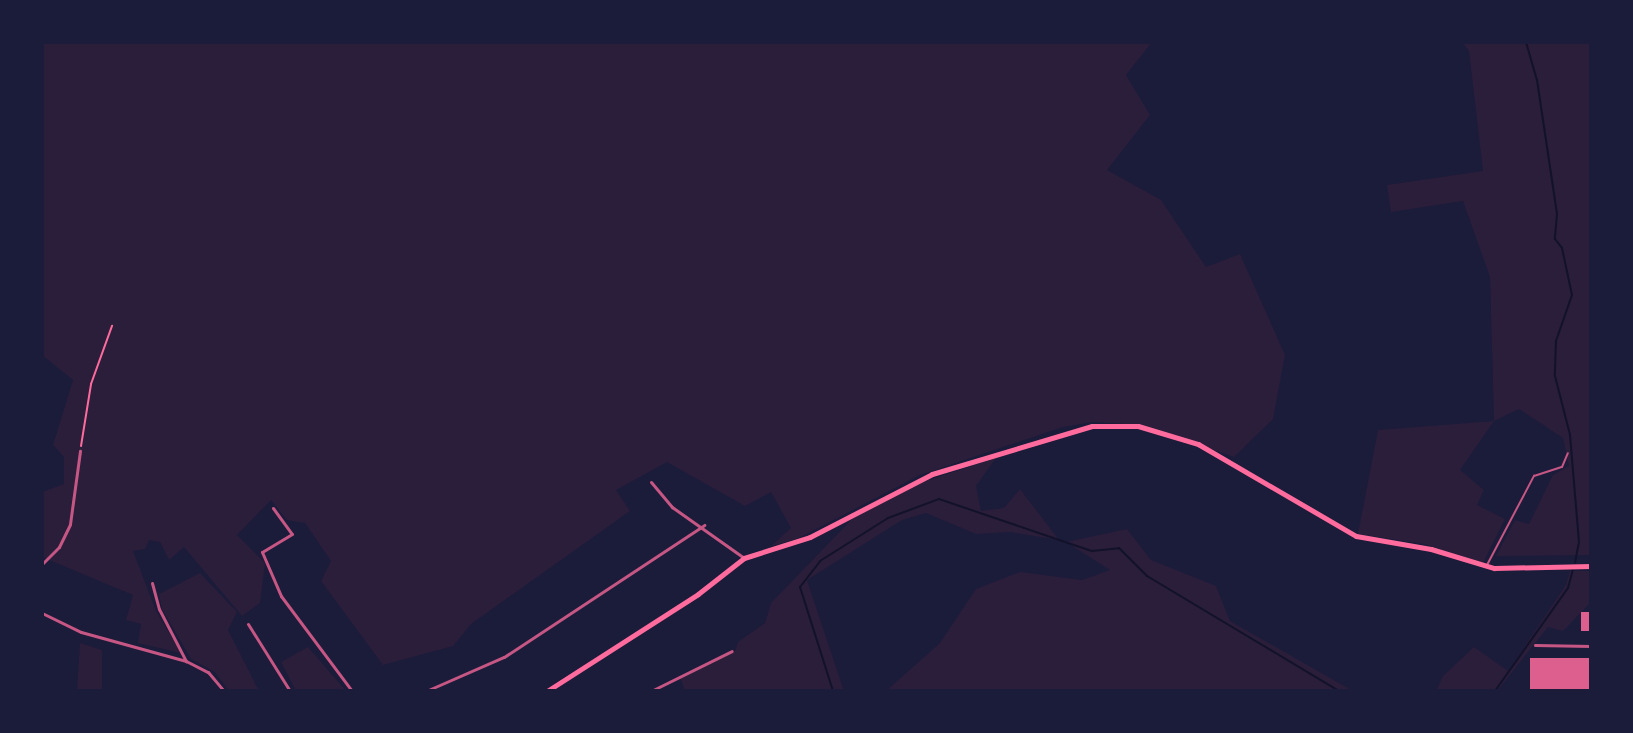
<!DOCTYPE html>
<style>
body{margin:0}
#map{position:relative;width:1633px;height:733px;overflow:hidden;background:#1b1b3a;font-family:Karla,sans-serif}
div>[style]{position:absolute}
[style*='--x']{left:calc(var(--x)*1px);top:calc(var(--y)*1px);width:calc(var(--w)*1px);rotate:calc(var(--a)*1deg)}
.green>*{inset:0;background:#2a1e3b}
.stream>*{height:2px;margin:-1px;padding:0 1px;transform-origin:1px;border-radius:1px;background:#12122b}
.building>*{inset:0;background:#dd5f8e;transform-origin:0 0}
.path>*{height:2px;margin:-1px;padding:0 1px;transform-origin:1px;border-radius:1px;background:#ff6b9d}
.service>*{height:2px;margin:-1px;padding:0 1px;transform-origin:1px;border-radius:1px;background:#c65784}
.minor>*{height:3px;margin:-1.5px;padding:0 1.5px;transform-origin:1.5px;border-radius:1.5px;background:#c65784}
.secondary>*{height:5px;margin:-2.5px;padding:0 2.5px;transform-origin:2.5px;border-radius:2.5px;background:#ff6b9d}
span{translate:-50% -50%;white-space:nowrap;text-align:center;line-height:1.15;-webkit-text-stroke:8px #1b1b3a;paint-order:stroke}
.frame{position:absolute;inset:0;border:44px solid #1b1b3a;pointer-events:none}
</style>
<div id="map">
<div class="green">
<div style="clip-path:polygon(42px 42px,1152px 42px,1126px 75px,1150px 115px,1107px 170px,1161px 200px,1206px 267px,1240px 254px,1285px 355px,1273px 419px,1234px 457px,1140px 425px,1093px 422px,1063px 427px,920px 475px,797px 539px,771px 546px,791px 528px,771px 492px,745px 506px,667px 462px,616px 490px,630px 511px,471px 624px,453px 646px,383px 665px,321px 581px,331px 561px,305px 523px,287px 520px,271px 500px,237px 535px,265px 563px,260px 603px,242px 616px,184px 547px,169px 560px,160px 542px,149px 540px,145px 549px,133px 551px,156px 611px,181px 653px,138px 643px,141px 624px,126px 620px,133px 595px,42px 557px,42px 492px,64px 484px,64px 457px,53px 445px,73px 380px,42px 355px)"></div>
<div style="clip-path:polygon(1462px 42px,1591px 42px,1591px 555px,1496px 556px,1515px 520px,1529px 524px,1553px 475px,1569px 466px,1563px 438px,1519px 409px,1494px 421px,1460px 470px,1484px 490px,1477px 505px,1505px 519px,1483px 563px,1424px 544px,1358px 534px,1378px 430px,1494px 421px,1490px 277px,1463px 201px,1391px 212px,1387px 185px,1483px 171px,1469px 51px)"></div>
<div style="clip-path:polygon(996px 458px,976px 486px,981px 511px,1004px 508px,1020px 489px,1059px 540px,1010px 532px,976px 534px,926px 513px,902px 520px,807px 580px,844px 691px,685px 691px,680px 677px,735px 651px,738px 642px,765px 623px,771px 603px,854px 517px,923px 482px)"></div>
<div style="clip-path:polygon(1127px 529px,1151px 560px,1216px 586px,1230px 621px,1353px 691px,886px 691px,940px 643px,976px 589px,1020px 572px,1082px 580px,1110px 570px,1066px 542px)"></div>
<div style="clip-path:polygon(1570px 571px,1591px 571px,1591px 602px,1563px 631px,1548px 627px,1497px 691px,1436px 691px,1443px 676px,1474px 647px,1508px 671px,1566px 585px)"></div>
<div style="clip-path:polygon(200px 573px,237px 612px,228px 630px,259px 691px,229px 691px,215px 672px,191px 659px,162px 609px,159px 594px)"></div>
<div style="clip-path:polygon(80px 643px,102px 650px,102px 691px,77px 691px)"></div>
<div style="clip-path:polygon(308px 647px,346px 691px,296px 691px,281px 662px)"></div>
</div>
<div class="stream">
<div style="--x:1526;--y:42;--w:40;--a:74"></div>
<div style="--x:1537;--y:80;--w:135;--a:81.5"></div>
<div style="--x:1557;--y:214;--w:25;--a:95"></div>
<div style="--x:1555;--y:239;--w:11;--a:52"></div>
<div style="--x:1562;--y:248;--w:48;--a:78"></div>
<div style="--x:1572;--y:295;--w:49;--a:109.2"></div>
<div style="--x:1556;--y:341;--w:35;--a:92"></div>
<div style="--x:1555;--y:376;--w:61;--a:75.7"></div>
<div style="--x:1570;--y:435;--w:107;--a:85.2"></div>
<div style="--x:1579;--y:542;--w:21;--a:101"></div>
<div style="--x:833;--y:691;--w:109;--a:-107.6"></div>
<div style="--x:800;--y:587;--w:33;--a:-52"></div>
<div style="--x:820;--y:561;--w:80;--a:-32.3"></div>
<div style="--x:888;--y:518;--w:54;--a:-20.4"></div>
<div style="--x:939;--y:499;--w:162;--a:18.8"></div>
<div style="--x:1092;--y:551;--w:27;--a:-6"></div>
<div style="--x:1119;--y:548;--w:40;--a:45"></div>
<div style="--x:1147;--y:576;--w:224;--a:30.9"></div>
<div style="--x:1495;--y:691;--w:126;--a:-54.7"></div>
<div style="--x:1568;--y:588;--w:20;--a:-75"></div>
</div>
<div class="building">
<div style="left:1581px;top:612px;width:10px;height:19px"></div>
<div style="left:1591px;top:658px;width:33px;height:61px;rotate:90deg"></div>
</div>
<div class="path">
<div style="--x:81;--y:446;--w:63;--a:-80.8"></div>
<div style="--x:91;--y:384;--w:62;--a:-70.1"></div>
</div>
<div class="service">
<div style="--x:1487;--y:565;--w:101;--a:-62.2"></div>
<div style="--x:1534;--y:476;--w:29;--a:-18"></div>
<div style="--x:1562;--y:467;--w:15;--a:-67"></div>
</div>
<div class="minor">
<div style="--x:651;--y:482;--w:33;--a:50"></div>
<div style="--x:672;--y:507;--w:87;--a:35.2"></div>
<div style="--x:273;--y:508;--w:32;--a:54"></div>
<div style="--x:292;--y:534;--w:35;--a:149"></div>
<div style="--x:262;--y:552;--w:48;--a:66.6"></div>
<div style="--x:281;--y:596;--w:119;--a:53.2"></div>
<div style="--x:42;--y:564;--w:24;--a:-45"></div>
<div style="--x:59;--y:547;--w:25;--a:-64"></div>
<div style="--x:70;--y:524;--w:74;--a:-82.2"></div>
<div style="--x:152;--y:583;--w:27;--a:75"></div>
<div style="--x:159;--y:609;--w:59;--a:62.6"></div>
<div style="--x:42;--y:613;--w:43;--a:26"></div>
<div style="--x:81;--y:632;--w:109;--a:15.4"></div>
<div style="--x:186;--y:661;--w:25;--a:27"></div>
<div style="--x:208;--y:672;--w:25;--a:50"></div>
<div style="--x:248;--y:624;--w:79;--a:57.9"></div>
<div style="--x:1535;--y:645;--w:56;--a:1"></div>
<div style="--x:426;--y:691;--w:85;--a:-23.6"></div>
<div style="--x:504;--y:657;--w:240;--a:-33.4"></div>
<div style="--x:651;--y:691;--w:90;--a:-26.3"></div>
</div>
<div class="secondary">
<div style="--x:547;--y:691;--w:179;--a:-32.7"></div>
<div style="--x:698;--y:594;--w:58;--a:-38"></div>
<div style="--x:744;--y:558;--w:69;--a:-17.7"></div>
<div style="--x:810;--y:537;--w:137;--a:-27.3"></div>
<div style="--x:932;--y:474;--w:167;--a:-16.7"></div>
<div style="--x:1092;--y:426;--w:46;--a:0"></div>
<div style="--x:1138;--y:426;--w:63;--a:16.7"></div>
<div style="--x:1198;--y:444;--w:183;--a:30.2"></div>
<div style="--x:1356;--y:536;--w:76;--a:9.8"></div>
<div style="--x:1431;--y:549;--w:66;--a:16.8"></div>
<div style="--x:1494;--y:568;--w:97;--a:-1.2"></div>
</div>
<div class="frame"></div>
</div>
